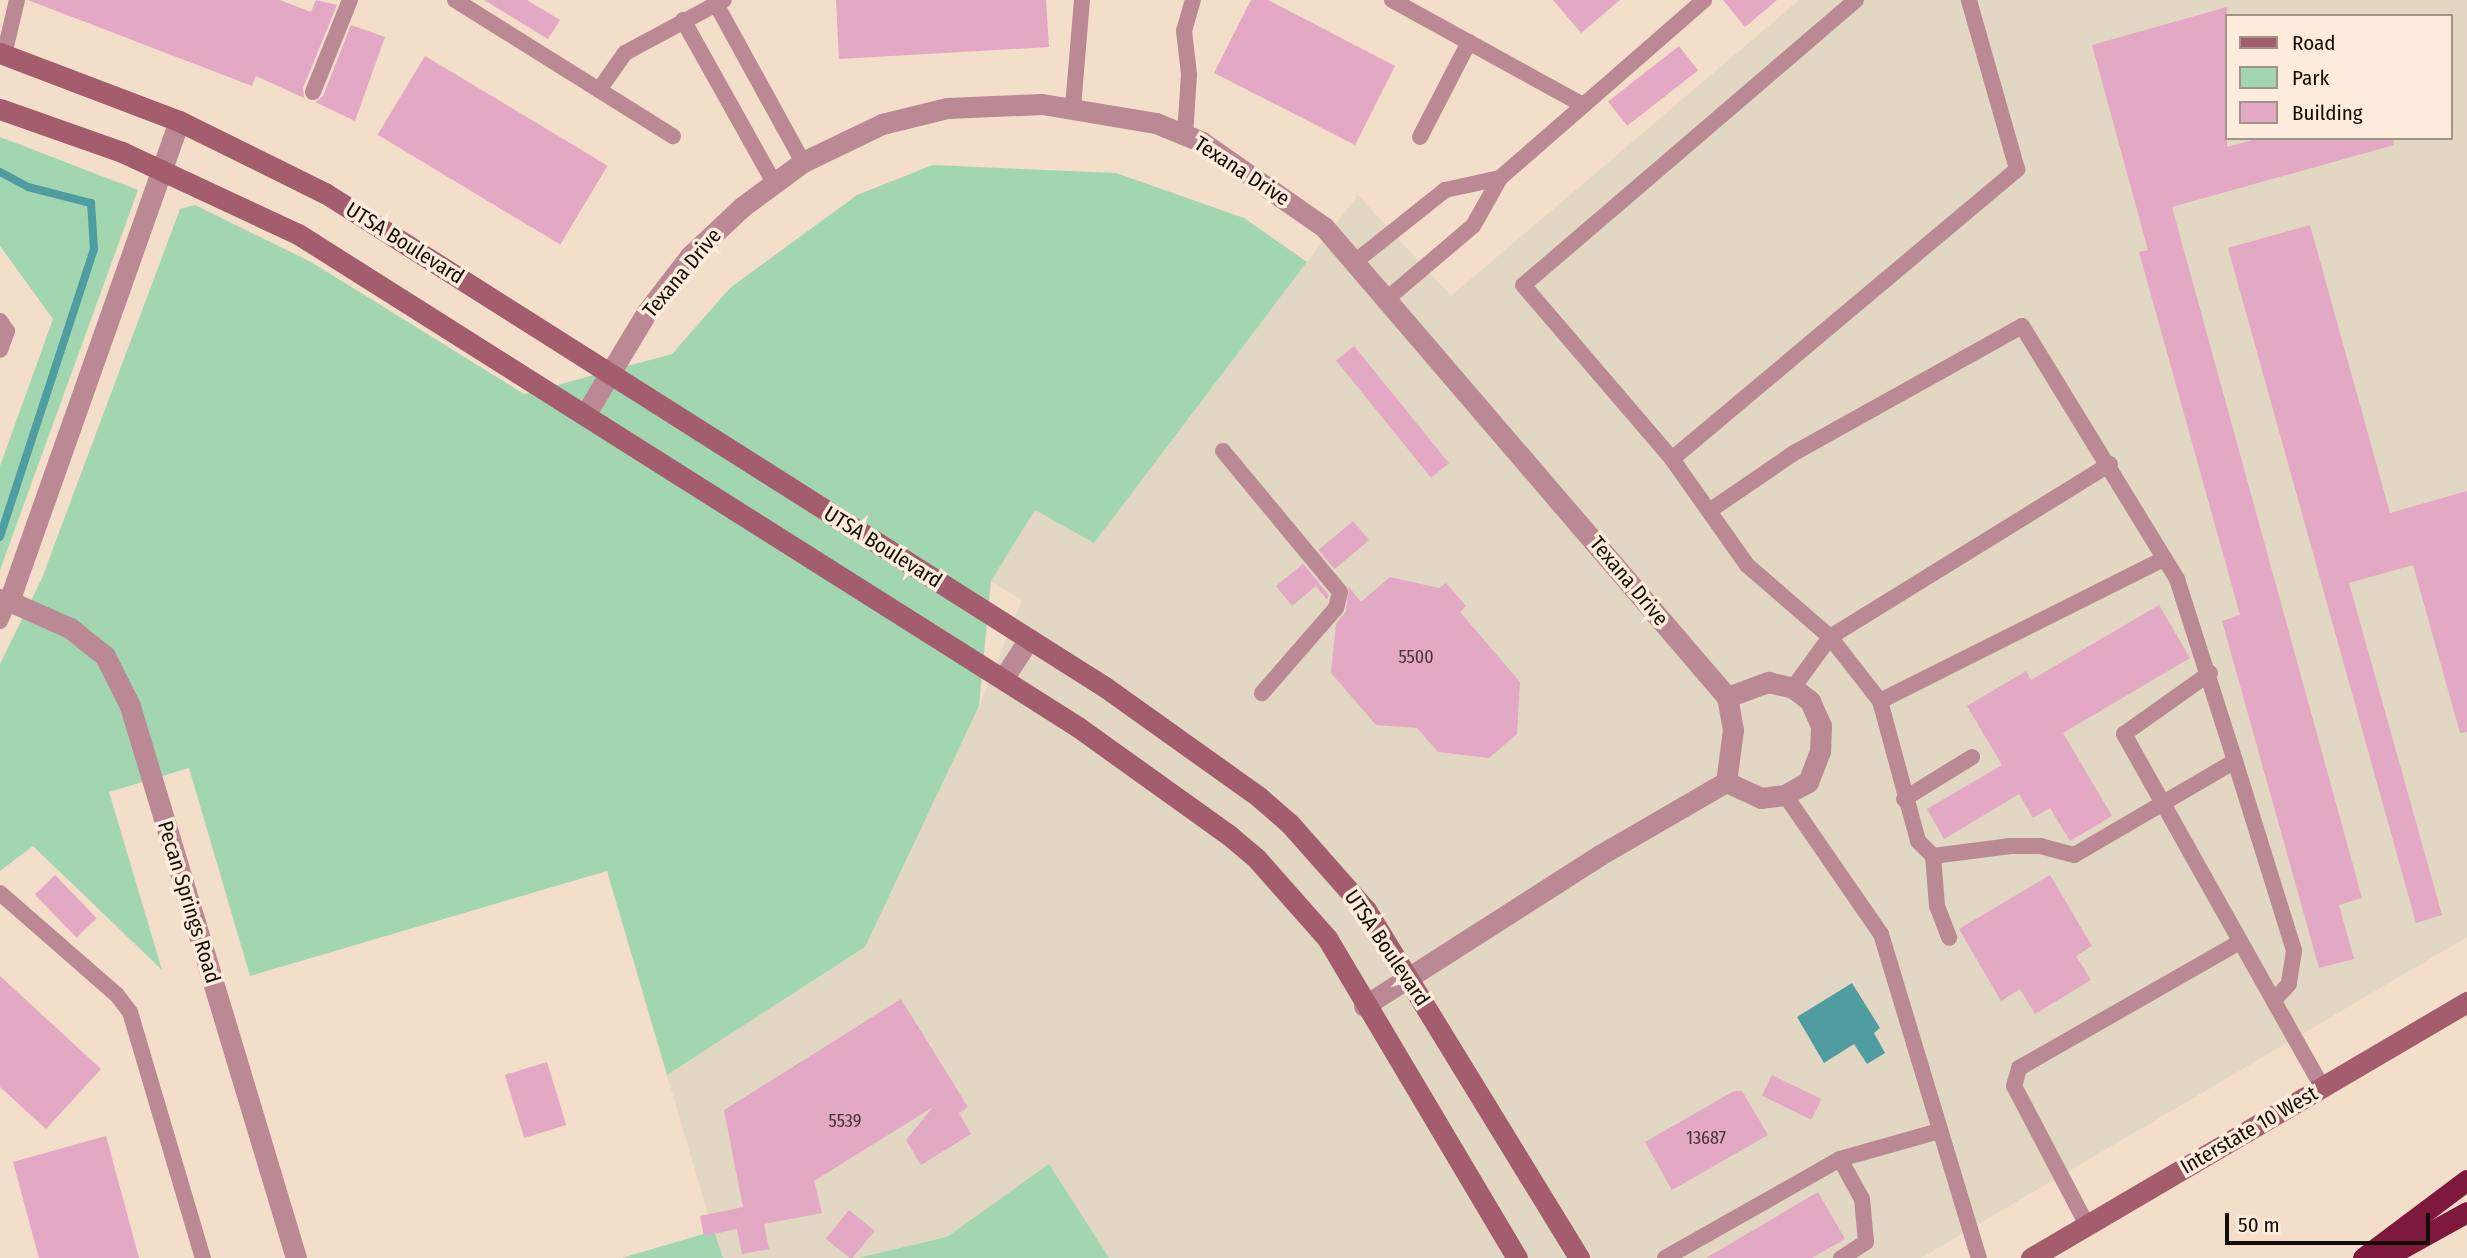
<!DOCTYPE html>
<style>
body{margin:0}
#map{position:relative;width:2467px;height:1258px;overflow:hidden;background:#f3deca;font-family:"Fira Sans Condensed",sans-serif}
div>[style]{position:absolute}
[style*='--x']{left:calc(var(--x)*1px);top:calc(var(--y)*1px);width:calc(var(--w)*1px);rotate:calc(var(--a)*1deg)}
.commercial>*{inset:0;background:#e2d7c2}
.green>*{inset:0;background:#a1d6b0}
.water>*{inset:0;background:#4f9da1}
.stream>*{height:8px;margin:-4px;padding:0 4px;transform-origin:4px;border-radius:4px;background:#4f9da1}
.building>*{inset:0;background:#e3a8c3;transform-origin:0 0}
.lane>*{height:16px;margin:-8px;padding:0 8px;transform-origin:8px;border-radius:8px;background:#ba8993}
.street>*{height:21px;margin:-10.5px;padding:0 10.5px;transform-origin:10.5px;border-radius:10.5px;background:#ba8993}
.secondary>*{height:21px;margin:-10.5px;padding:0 10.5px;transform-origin:10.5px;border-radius:10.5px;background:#a35d6d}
.highway>*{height:21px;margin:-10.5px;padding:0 10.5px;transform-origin:10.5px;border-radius:10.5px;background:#7e193d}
span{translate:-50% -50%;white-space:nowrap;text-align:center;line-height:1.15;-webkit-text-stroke:7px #fdecdc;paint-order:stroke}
.number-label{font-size:18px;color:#483436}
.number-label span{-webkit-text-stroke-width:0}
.street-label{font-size:21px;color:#140d07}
.legend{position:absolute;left:2225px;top:14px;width:228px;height:126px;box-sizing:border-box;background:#fdecdc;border:2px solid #a09387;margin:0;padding:9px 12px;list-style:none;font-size:21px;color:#140d07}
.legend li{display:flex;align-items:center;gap:14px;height:35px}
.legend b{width:35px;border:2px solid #a09387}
.scale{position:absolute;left:2225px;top:1213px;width:205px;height:32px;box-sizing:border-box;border:4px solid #140d07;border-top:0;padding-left:9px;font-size:21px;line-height:24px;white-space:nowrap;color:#140d07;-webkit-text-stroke:5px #fdecdc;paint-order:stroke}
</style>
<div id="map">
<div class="commercial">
<div style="clip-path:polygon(evenodd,1799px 0,2467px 0,2467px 937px,1921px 1258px,622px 1258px,713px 1231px,667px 1075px,865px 947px,979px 706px,1022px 600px,991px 581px,1035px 510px,1094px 543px,1358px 195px,1451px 296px,1799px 0,2227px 16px,2451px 16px,2451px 138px,2227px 138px,2227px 16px)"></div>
</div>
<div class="green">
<div style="clip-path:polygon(0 137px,138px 190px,0 570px,0 466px,53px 319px,0 246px)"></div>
<div style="clip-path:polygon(933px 165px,1116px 173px,1244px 218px,1307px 262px,1094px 543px,1035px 510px,991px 581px,979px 706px,865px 947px,667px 1075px,607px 871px,250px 976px,189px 768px,109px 792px,162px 970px,33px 846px,0 871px,0 664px,42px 578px,180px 209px,195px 205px,311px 262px,524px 394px,672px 354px,730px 288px,857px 195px)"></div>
<div style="clip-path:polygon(1049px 1164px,1109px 1258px,858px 1258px,947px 1237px)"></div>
<div style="clip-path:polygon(714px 1231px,723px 1258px,622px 1258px)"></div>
</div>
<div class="water">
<div style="clip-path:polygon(1852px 983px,1880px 1028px,1874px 1033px,1885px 1053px,1867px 1064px,1854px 1044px,1824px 1063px,1797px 1017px)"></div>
</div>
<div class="stream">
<div style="--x:0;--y:172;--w:32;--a:28"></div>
<div style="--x:28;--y:187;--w:65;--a:14.3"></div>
<div style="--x:91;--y:203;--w:46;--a:86.3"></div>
<div style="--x:94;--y:249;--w:303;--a:108.1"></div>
</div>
<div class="building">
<div style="clip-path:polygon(28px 0,280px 0,311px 12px,316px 0,337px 5px,303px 88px,304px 98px,256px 76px,252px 86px)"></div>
<div style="clip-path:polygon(484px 0,527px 0,560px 20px,548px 39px)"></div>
<div style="clip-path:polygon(836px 0,1046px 0,1049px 47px,839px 59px)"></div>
<div style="clip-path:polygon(1251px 0,1268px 0,1395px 66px,1355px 145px,1214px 73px)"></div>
<div style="clip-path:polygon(1553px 0,1620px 0,1581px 33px)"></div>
<div style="clip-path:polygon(1723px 0,1777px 0,1745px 27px)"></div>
<div style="clip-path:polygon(2227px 7px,2227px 147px,2260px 138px,2393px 138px,2394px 145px,2172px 207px,2362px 898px,2339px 905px,2354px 959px,2319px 968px,2222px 621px,2240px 615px,2139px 252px,2148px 250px,2092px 45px)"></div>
<div style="clip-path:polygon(351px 25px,385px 37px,355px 121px,315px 102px,323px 96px)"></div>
<div style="left:1679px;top:46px;width:31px;height:90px;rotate:52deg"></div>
<div style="left:425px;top:56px;width:213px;height:92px;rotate:31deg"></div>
<div style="clip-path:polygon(2310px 225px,2390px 513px,2467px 491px,2467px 732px,2460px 733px,2413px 565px,2349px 583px,2442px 915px,2416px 923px,2228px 248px)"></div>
<div style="left:1354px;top:346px;width:151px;height:23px;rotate:51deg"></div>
<div style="left:1353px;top:521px;width:25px;height:45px;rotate:50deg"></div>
<div style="clip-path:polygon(1303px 564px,1329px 595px,1327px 600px,1316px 586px,1292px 606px,1276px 586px)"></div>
<div style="clip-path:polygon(1390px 577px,1439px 588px,1446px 583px,1466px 606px,1460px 612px,1520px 682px,1517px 734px,1489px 758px,1438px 752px,1417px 728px,1376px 725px,1331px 673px,1336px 624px,1346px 611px,1349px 587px,1361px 602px)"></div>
<div style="clip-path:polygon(2159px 605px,2190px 658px,2063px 733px,2112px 816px,2070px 841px,2050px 808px,2033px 818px,2019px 794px,1944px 839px,1927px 809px,2002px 765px,1967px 706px,2026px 671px,2031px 680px)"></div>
<div style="left:55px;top:875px;width:60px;height:28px;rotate:46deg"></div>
<div style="clip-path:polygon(2050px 875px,2092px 946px,2076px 956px,2091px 980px,2035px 1014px,2020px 989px,2001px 1001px,1959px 929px)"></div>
<div style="clip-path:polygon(0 976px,101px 1069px,46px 1129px,0 1087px)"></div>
<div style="clip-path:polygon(901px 999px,968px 1107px,959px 1113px,971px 1134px,921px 1165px,906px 1140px,933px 1107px,814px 1181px,822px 1213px,764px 1224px,769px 1249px,742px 1254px,737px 1229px,704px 1236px,700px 1216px,743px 1207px,724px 1110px)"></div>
<div style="left:547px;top:1062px;width:66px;height:44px;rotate:73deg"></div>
<div style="left:1772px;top:1075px;width:55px;height:23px;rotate:26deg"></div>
<div style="clip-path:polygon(1734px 1091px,1742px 1091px,1768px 1135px,1672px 1190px,1645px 1142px)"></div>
<div style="clip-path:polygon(106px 1136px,139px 1258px,39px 1258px,13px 1162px)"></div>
<div style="clip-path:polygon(1818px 1192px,1845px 1239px,1812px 1258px,1706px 1258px)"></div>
<div style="left:849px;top:1210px;width:33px;height:37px;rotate:39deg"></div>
</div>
<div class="lane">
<div style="--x:455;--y:0;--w:257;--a:32"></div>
<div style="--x:1392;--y:0;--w:218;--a:28.8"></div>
<div style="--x:1856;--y:0;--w:438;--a:139.4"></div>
<div style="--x:1523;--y:285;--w:229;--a:49.4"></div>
<div style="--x:1672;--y:459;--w:130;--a:54.7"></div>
<div style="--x:1747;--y:565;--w:110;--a:40.9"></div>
<div style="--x:1830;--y:637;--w:81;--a:52"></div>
<div style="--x:1880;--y:701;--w:145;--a:74.8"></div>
<div style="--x:1918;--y:841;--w:21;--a:45"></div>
<div style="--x:1933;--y:856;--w:50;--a:85.4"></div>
<div style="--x:1937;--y:906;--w:34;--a:69"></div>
<div style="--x:716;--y:4;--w:180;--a:61.2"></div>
<div style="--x:683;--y:20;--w:184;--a:60.8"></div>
<div style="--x:4;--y:55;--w:57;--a:-76.7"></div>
<div style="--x:599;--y:90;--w:45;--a:-54.9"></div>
<div style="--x:625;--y:53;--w:112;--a:-28.2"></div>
<div style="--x:313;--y:92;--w:99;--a:-68.1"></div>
<div style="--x:1073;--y:107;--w:107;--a:-85.2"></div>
<div style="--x:1185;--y:135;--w:61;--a:-86.2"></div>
<div style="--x:1189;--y:74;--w:43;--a:-96.6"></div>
<div style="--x:1184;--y:31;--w:32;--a:-74"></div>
<div style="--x:1420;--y:137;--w:107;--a:-62.7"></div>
<div style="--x:1356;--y:261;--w:114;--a:-38.6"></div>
<div style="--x:1445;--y:190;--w:56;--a:-12.3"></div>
<div style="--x:1388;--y:298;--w:111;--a:-40.3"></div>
<div style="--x:1473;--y:226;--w:55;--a:-60.6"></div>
<div style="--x:1500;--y:178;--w:271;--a:-41.1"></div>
<div style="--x:0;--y:321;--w:12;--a:55"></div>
<div style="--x:7;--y:331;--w:20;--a:110"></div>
<div style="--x:1223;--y:451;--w:183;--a:50.3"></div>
<div style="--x:1340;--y:592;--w:16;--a:104"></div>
<div style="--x:1336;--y:608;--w:113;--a:131"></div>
<div style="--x:1672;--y:459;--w:451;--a:-40"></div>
<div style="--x:2017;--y:169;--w:176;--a:-105.9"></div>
<div style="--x:1709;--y:511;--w:103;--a:-34.3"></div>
<div style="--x:1794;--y:453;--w:261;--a:-29.1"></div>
<div style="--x:2022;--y:326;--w:297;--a:58.5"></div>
<div style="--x:2177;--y:579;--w:191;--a:72.3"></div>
<div style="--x:2235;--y:761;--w:186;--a:149.7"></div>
<div style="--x:2074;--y:855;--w:35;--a:-165"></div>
<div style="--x:2040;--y:846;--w:29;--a:180"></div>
<div style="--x:2011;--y:846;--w:79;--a:172.7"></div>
<div style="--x:0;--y:597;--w:10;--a:24"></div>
<div style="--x:9;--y:601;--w:22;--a:114"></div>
<div style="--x:2210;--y:673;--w:105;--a:144.7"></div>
<div style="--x:2124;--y:734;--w:405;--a:60.7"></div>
<div style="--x:1793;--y:688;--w:63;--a:-54"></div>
<div style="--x:1830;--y:637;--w:329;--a:-31.7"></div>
<div style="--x:1880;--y:701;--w:318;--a:-26.6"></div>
<div style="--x:2235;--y:761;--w:199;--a:72.7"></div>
<div style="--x:2294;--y:951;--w:33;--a:99"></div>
<div style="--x:2289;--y:984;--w:22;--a:133"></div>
<div style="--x:1785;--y:795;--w:169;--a:55.4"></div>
<div style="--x:1881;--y:934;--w:338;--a:73.2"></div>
<div style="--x:1904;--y:799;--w:80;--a:-31.7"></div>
<div style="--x:0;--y:893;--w:155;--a:41.1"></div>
<div style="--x:117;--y:995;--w:21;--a:53"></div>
<div style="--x:130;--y:1012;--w:257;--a:73.5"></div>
<div style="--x:1840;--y:1159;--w:46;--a:61.2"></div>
<div style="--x:1862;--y:1199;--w:43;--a:84.7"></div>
<div style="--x:1866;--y:1242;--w:30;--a:147"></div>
<div style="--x:2087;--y:1225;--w:157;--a:-117.7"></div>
<div style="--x:2014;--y:1086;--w:19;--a:-74"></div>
<div style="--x:2019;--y:1068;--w:254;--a:-29.7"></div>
<div style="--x:1665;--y:1258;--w:201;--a:-29.5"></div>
<div style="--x:1840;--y:1159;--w:103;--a:-15.8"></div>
</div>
<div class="street">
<div style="--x:179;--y:121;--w:509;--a:109.5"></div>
<div style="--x:9;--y:601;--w:67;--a:23.9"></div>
<div style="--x:70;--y:628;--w:45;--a:38.7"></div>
<div style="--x:105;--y:656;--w:56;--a:63.4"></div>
<div style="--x:130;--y:706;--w:576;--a:73.26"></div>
<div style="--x:585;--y:415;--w:120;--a:-59"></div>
<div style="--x:647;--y:312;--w:71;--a:-52.5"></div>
<div style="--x:690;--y:256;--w:71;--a:-43.3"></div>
<div style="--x:742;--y:207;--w:76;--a:-36.4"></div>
<div style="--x:803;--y:162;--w:88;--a:-25.7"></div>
<div style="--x:882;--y:124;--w:67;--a:-13.8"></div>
<div style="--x:947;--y:108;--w:95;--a:-2.4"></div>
<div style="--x:1042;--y:104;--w:116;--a:9.5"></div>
<div style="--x:1156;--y:123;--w:50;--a:22.4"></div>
<div style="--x:1202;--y:142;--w:149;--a:34.9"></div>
<div style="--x:1324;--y:227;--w:619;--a:49.39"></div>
<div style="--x:1727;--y:697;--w:44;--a:-20.1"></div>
<div style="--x:1768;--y:682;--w:26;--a:13"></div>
<div style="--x:1793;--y:688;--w:21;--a:37"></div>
<div style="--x:1810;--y:701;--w:27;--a:66"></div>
<div style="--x:1821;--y:726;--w:25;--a:92"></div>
<div style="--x:1820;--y:751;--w:33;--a:111"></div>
<div style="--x:1808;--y:782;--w:26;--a:151"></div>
<div style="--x:1785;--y:795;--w:24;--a:173"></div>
<div style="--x:1761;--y:798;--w:38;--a:-155"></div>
<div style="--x:1003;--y:679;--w:48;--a:-57"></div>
<div style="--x:1364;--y:1006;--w:280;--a:-32.6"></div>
<div style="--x:1600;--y:855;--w:146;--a:-30.1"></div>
<div style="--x:1726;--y:782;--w:52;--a:-82.3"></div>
<div style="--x:1733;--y:730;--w:34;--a:-100"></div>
</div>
<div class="secondary">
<div style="--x:0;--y:53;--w:191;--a:20.8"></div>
<div style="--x:179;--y:121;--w:163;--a:26.3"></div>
<div style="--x:325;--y:193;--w:923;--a:32.35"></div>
<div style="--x:1105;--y:687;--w:189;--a:35.5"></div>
<div style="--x:1259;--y:797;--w:41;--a:41.1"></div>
<div style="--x:1290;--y:824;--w:115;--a:48.5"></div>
<div style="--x:1366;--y:910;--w:408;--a:58.5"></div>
<div style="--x:0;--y:109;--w:129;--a:19.4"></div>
<div style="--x:122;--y:152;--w:194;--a:25"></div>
<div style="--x:298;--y:234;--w:923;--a:32.29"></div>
<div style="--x:1078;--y:727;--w:187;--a:35.6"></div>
<div style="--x:1230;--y:836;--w:35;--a:40"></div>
<div style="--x:1257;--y:859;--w:106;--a:48.5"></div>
<div style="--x:1327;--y:938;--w:372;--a:59.3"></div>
<div style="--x:2031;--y:1258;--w:506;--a:-30.42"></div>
</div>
<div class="highway">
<div style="--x:2363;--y:1258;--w:130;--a:-36.9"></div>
<div style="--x:2384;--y:1258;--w:95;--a:-29"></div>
</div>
<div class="number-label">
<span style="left:1416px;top:657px">5500</span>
<span style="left:845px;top:1121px">5539</span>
<span style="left:1706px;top:1138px">13687</span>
</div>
<div class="street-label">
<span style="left:1242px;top:171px;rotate:33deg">Texana Drive</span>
<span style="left:405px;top:243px;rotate:32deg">UTSA Boulevard</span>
<span style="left:682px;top:273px;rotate:-50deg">Texana Drive</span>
<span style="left:883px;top:547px;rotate:32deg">UTSA Boulevard</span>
<span style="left:1629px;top:581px;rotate:50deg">Texana Drive</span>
<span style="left:189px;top:902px;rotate:73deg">Pecan Springs Road</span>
<span style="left:1387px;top:948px;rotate:56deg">UTSA Boulevard</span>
<span style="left:2249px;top:1130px;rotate:-30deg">Interstate 10 West</span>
</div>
<ul class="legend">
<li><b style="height:9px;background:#a35d6d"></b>Road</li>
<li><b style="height:19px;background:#a1d6b0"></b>Park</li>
<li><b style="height:19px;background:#e3a8c3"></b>Building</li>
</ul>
<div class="scale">50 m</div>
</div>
